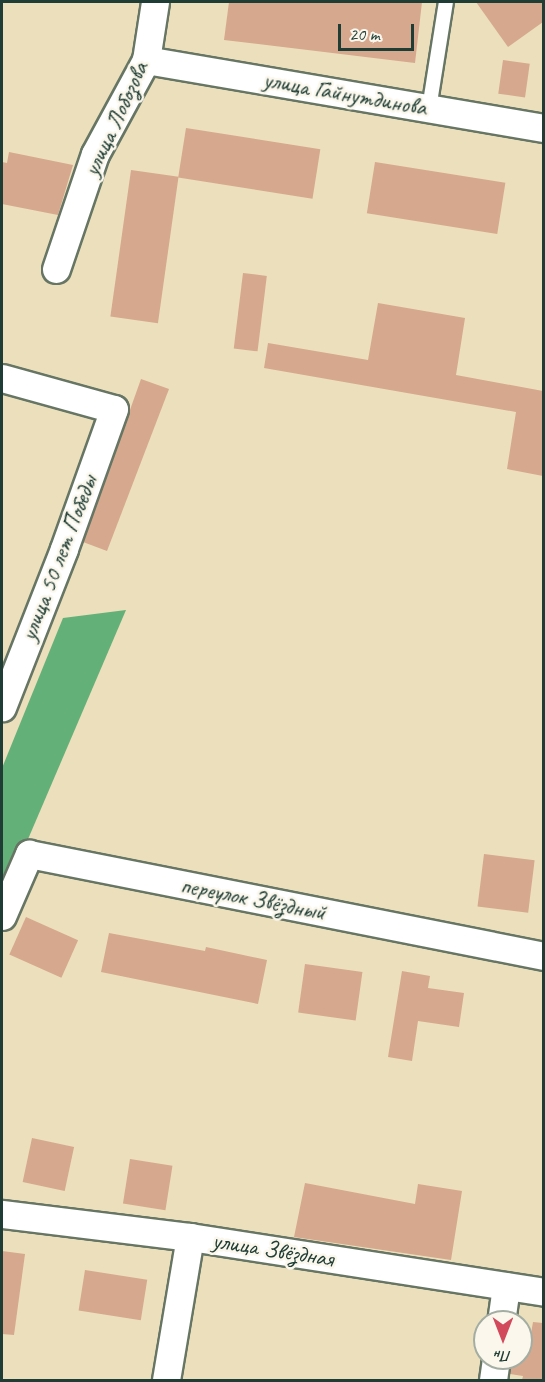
<!DOCTYPE html>
<meta charset="utf-8">
<style>
body{margin:0}
#map{position:relative;width:545px;height:1382px;overflow:hidden;background:#ecdfbc;font-family:Caveat,sans-serif}
div>[style]{position:absolute}
[style*='--x']{left:calc(var(--x)*1px);top:calc(var(--y)*1px);width:calc(var(--w)*1px);rotate:calc(var(--a)*1deg)}
.forest>*{inset:0;background:#63b078}
.building>*{inset:0;background:#d6a88e;transform-origin:0 0}
.roads{filter:drop-shadow(2px 0 #677664) drop-shadow(-2px 0 #677664) drop-shadow(0 2px #677664) drop-shadow(0 -2px #677664)}
.service>*{height:14px;margin:-7px;padding:0 7px;transform-origin:7px;border-radius:7px;background:#fff}
.minor>*{height:27px;margin:-13.5px;padding:0 13.5px;transform-origin:13.5px;border-radius:13.5px;background:#fff}
span{translate:-50% -50%;white-space:nowrap;text-align:center;line-height:1.15;-webkit-text-stroke:5px #fbf7ec;paint-order:stroke}
.street-label{font-size:24px;color:#1f3d34}
.frame{position:absolute;inset:0;border:3px solid #1f3d34;pointer-events:none}
.north{position:absolute;left:473px;top:1310px;width:60px;height:60px;box-sizing:border-box;background:#fbf7ec;border:2px solid #a3ada2;border-radius:50%;rotate:180deg;font-size:16px;font-weight:700;line-height:24px;text-align:center;color:#1f3d34}
.north::after{content:'';display:block;margin:auto;width:21px;height:27px;background:#d1495b;clip-path:polygon(50% 0,100% 100%,50% 72%,0 100%)}
.scale{position:absolute;left:338px;top:24px;width:76px;height:27px;box-sizing:border-box;border:3px solid #1f3d34;border-top:0;padding-left:8px;font-size:18px;line-height:21px;white-space:nowrap;color:#1f3d34;-webkit-text-stroke:4px #fbf7ec;paint-order:stroke}
</style>
<div id="map">
<div class="forest">
<div style="clip-path:polygon(126px 610px,2px 900px,2px 768px,63px 618px)"></div>
</div>
<div class="building">
<div style="clip-path:polygon(229px 2px,422px 2px,415px 63px,224px 40px)"></div>
<div style="clip-path:polygon(476px 2px,543px 2px,543px 22px,508px 47px)"></div>
<div style="left:503px;top:60px;width:27px;height:34px;rotate:8deg"></div>
<div style="left:186px;top:128px;width:136px;height:50px;rotate:9deg"></div>
<div style="clip-path:polygon(9px 152px,73px 165px,58px 215px,2px 204px,2px 162px,7px 163px)"></div>
<div style="left:375px;top:162px;width:132px;height:52px;rotate:9deg"></div>
<div style="left:131px;top:170px;width:48px;height:148px;rotate:8deg"></div>
<div style="left:243px;top:273px;width:24px;height:76px;rotate:7deg"></div>
<div style="clip-path:polygon(378px 303px,465px 318px,456px 375px,543px 391px,543px 476px,507px 469px,516px 412px,264px 368px,268px 343px,368px 360px)"></div>
<div style="clip-path:polygon(141px 379px,169px 389px,107px 551px,83px 542px)"></div>
<div style="left:484px;top:854px;width:51px;height:53px;rotate:7deg"></div>
<div style="left:26px;top:917px;width:57px;height:41px;rotate:24deg"></div>
<div style="clip-path:polygon(109px 933px,205px 951px,206px 947px,267px 960px,258px 1004px,101px 972px)"></div>
<div style="left:305px;top:964px;width:58px;height:49px;rotate:8deg"></div>
<div style="clip-path:polygon(402px 971px,430px 976px,428px 988px,464px 993px,459px 1027px,418px 1021px,412px 1061px,388px 1057px)"></div>
<div style="left:32px;top:1138px;width:43px;height:45px;rotate:12deg"></div>
<div style="left:130px;top:1159px;width:43px;height:45px;rotate:9deg"></div>
<div style="clip-path:polygon(305px 1183px,415px 1204px,418px 1184px,462px 1191px,451px 1260px,294px 1237px)"></div>
<div style="clip-path:polygon(2px 1251px,25px 1254px,14px 1335px,2px 1334px)"></div>
<div style="left:85px;top:1270px;width:63px;height:41px;rotate:9deg"></div>
<div style="clip-path:polygon(533px 1322px,543px 1323px,543px 1380px,522px 1380px,523px 1376px,510px 1374px,511px 1358px,521px 1358px,521px 1350px,528px 1351px)"></div>
</div>
<div class="roads">
<div class="service">
<div style="--x:429;--y:109;--w:108;--a:-81"></div>
</div>
<div class="minor">
<div style="--x:146;--y:60;--w:404;--a:9.7"></div>
<div style="--x:56;--y:269;--w:121;--a:-71.3"></div>
<div style="--x:95;--y:154;--w:107;--a:-61.5"></div>
<div style="--x:146;--y:60;--w:59;--a:-81.2"></div>
<div style="--x:2;--y:378;--w:116;--a:15.5"></div>
<div style="--x:114;--y:409;--w:149;--a:109.7"></div>
<div style="--x:64;--y:549;--w:170;--a:111.4"></div>
<div style="--x:2;--y:916;--w:68;--a:-66.5"></div>
<div style="--x:29;--y:854;--w:525;--a:11.2"></div>
<div style="--x:2;--y:1214;--w:189;--a:7"></div>
<div style="--x:190;--y:1237;--w:358;--a:8.8"></div>
<div style="--x:501;--y:1322;--w:36;--a:-82"></div>
<div style="--x:166;--y:1380;--w:145;--a:-80.5"></div>
<div style="--x:493;--y:1380;--w:22;--a:-82"></div>
</div>
</div>
<div class="street-label">
<span style="left:345px;top:94px;rotate:10deg">улица Гайнутдинова</span>
<span style="left:116px;top:119px;rotate:-65deg">улица Лобозова</span>
<span style="left:59px;top:558px;rotate:-69deg">улица 50 лет Победы</span>
<span style="left:253px;top:899px;rotate:11deg">переулок Звёздный</span>
<span style="left:273px;top:1250px;rotate:9deg">улица Звёздная</span>
</div>
<div class="frame"></div>
<div class="north">Пн</div>
<div class="scale">20 m</div>
</div>
